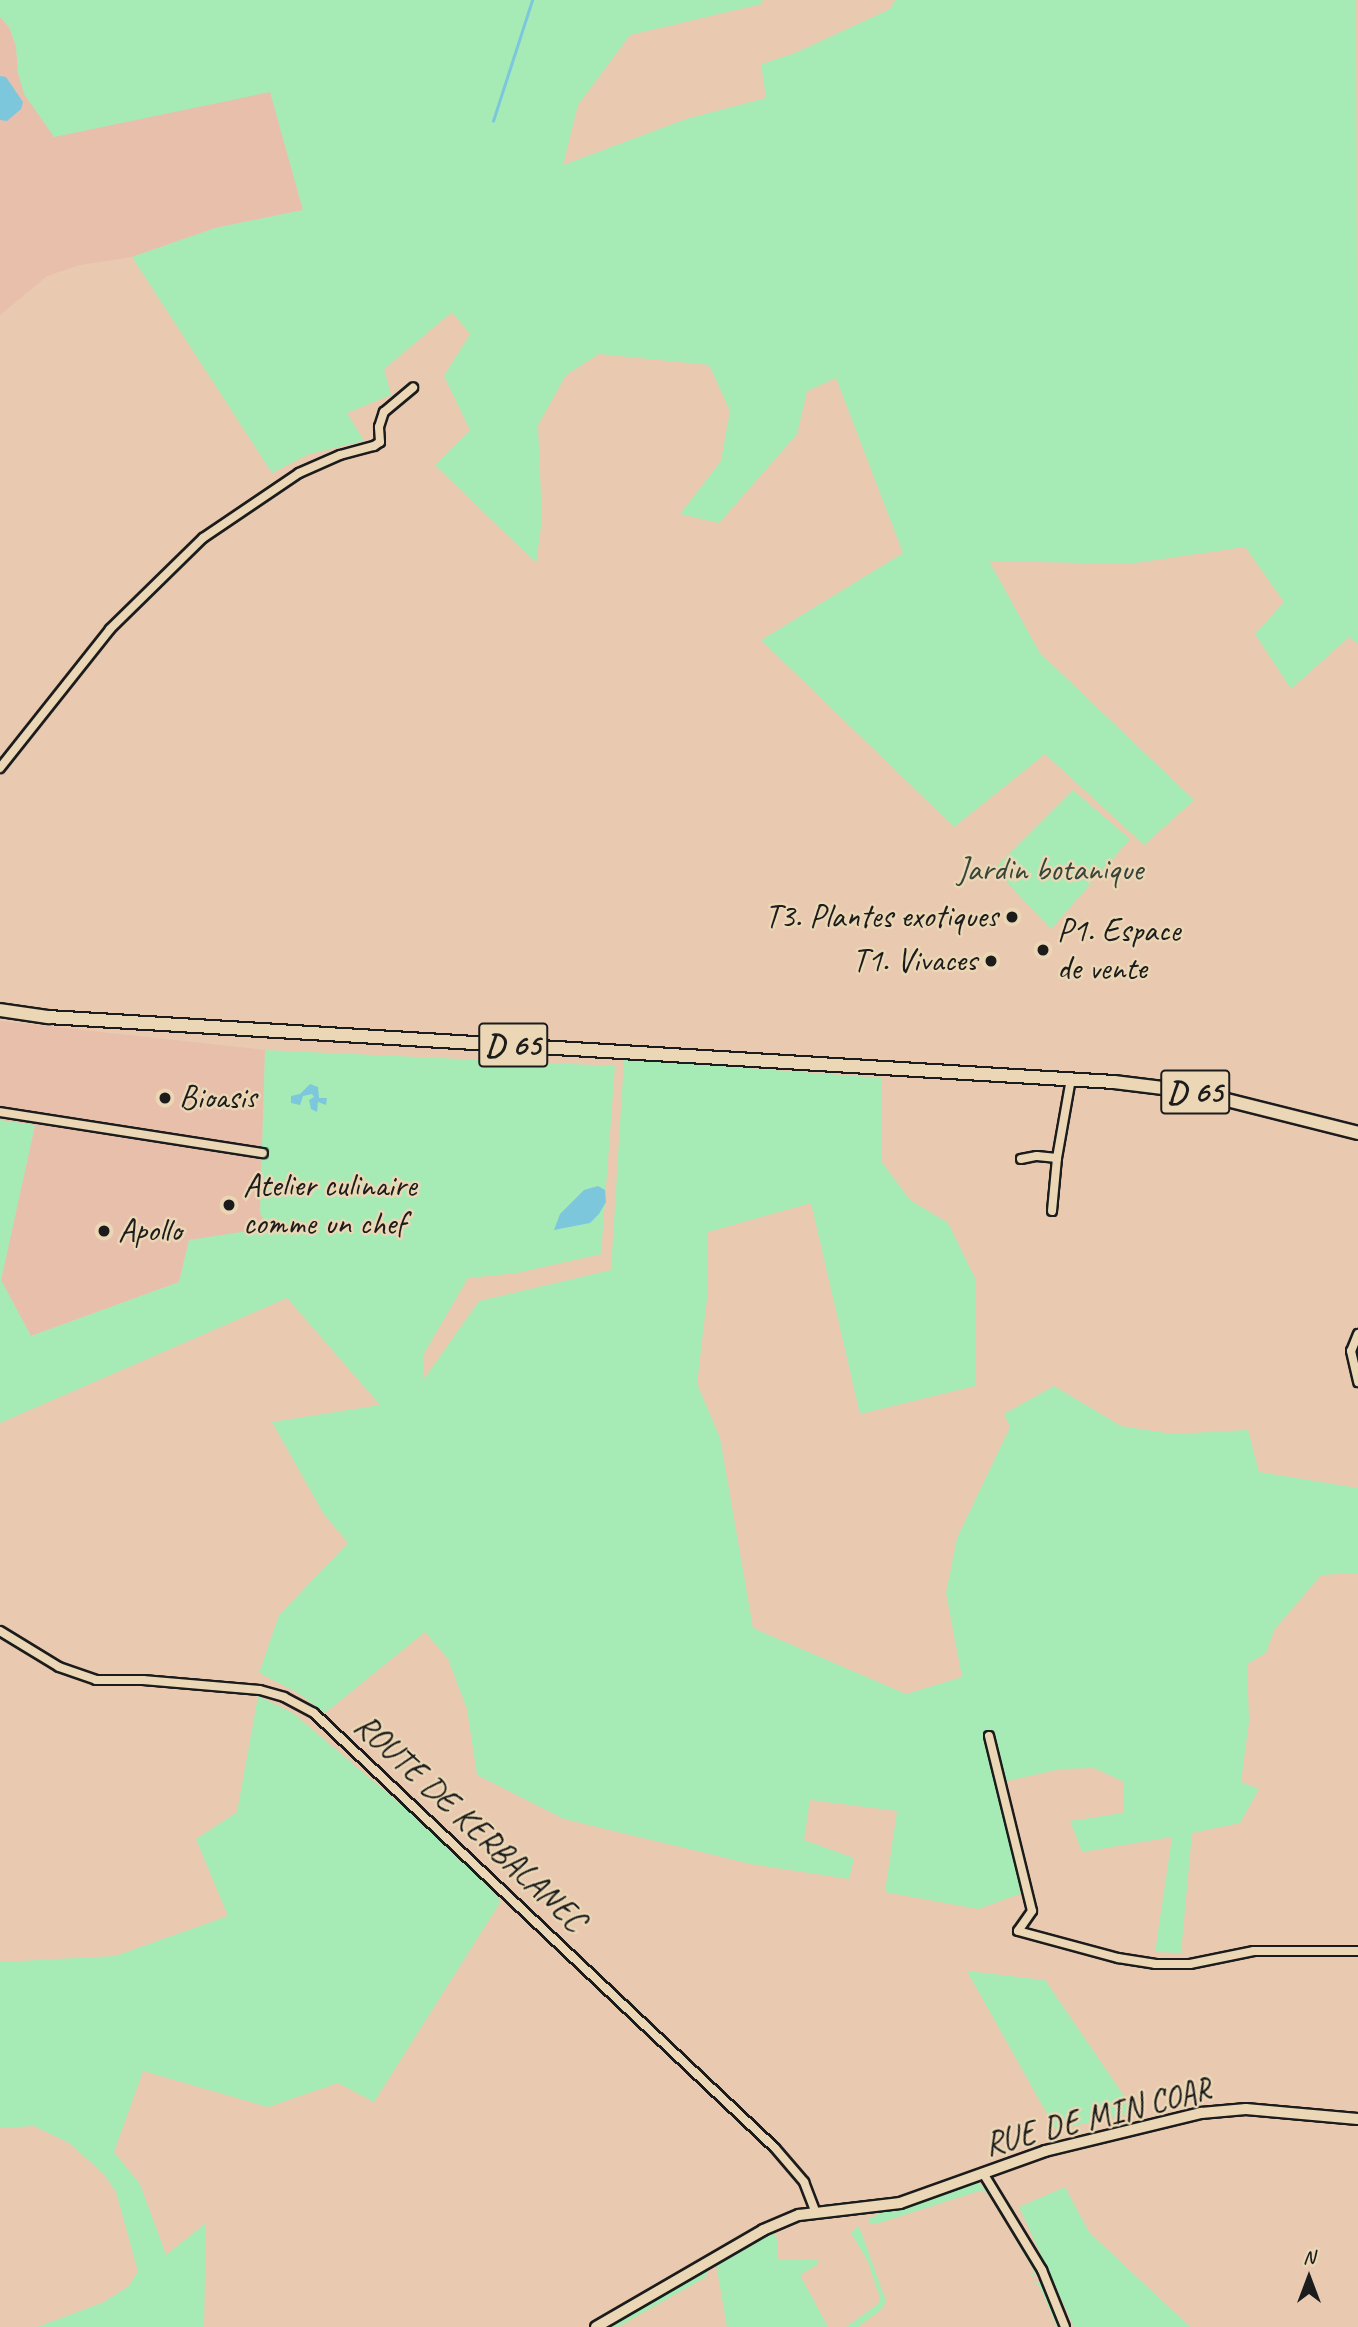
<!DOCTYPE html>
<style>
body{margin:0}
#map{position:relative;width:1358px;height:2327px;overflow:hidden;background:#e9c9af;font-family:Caveat,sans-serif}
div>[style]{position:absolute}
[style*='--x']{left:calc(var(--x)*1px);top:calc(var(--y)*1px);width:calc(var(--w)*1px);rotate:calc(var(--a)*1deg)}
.built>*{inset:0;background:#e7bfab}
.green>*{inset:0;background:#a6ebb6}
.water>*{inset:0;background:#7dc7dd}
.stream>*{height:2.5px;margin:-1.25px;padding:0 1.25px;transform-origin:1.25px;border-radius:1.25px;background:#7dc7dd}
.roads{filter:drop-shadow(2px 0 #1c1c1c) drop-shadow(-2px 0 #1c1c1c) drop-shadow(0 2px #1c1c1c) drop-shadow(0 -2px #1c1c1c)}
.minor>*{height:8px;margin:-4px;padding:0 4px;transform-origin:4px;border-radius:4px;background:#ebd7b5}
.tertiary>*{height:10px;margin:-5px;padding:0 5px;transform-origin:5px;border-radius:5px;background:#ebd7b5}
.primary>*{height:12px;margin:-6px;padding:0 6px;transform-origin:6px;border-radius:6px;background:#ebd7b5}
.dots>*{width:19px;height:19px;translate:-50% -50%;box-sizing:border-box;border:4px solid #ebd7b5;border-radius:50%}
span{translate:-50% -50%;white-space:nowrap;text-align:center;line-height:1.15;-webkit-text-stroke:5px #ebd7b5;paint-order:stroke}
.shield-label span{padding:2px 5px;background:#ebd7b5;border:2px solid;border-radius:5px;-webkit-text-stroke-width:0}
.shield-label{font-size:32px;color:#1c1c1c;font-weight:700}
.park-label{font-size:33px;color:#38453b}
.poi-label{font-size:33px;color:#1c1c1c}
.right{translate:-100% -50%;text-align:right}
.left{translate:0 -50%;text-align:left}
.street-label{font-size:33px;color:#1c1c1c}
.north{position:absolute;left:1274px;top:2243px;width:70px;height:70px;-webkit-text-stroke:5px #ebd7b5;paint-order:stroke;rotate:0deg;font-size:19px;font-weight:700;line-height:28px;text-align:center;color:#1c1c1c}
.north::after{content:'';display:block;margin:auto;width:24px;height:32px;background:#1c1c1c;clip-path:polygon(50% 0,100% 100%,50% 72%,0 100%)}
</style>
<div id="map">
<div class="built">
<div style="clip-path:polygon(0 17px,9px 27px,16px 46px,18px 73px,54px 137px,270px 91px,303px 210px,215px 228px,132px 257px,80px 265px,47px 276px,0 315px)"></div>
<div style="clip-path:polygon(0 1021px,265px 1050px,260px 1212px,268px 1229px,189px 1240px,179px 1282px,31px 1336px,1px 1280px,35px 1126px,0 1120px)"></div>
</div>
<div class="green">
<div style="clip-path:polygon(0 0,763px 0,761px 4px,630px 35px,578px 105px,563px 165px,686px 119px,766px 98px,761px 64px,795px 53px,890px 9px,895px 0,1356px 0,1358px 644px,1349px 637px,1291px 689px,1255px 634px,1284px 602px,1245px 547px,1128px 564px,989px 561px,1040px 653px,1194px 800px,1144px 845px,1045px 754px,954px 827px,761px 640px,903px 553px,836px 378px,807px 391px,797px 434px,719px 523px,680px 514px,721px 461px,730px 411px,709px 365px,599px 354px,566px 375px,538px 425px,542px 520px,536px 563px,435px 465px,470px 430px,444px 376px,470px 334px,452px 312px,384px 369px,391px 395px,347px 413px,364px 441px,309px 454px,272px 473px,132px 257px,215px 228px,303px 210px,270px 92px,54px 137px,24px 94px,18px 73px,16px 46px,9px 27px,0 17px)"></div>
<div style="clip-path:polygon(1073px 790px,1130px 839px,1051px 929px,994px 869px)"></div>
<div style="clip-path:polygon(265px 1050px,615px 1066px,601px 1254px,517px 1273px,468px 1278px,423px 1355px,424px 1379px,479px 1301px,611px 1270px,624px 1059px,882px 1078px,881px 1161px,910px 1200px,948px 1223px,975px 1278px,975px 1386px,860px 1414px,811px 1203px,708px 1232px,707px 1298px,697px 1384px,720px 1438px,753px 1628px,906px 1694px,962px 1677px,946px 1593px,957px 1538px,1010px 1427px,1004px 1414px,1054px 1386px,1121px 1426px,1173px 1434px,1248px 1430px,1259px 1472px,1358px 1488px,1358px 1573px,1321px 1575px,1274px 1630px,1266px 1653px,1247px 1664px,1249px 1721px,1241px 1782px,1259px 1789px,1240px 1823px,1192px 1833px,1181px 1953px,1155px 1952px,1172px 1837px,1082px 1852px,1070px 1821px,1123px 1813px,1124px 1782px,1094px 1768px,1060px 1769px,1003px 1782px,1028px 1891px,978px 1909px,885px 1892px,897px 1811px,810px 1800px,804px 1840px,854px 1858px,849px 1879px,751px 1864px,564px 1819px,477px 1775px,467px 1709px,448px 1659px,425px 1632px,325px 1713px,298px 1693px,259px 1673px,279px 1615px,348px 1543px,323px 1513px,272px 1422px,380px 1405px,287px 1298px,0 1423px,0 1120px,35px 1125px,1px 1280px,31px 1336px,179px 1282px,189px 1240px,267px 1228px,260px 1212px)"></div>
<div style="clip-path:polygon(258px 1696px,293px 1713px,445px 1842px,501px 1901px,374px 2102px,338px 2083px,268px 2107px,143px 2071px,114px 2152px,140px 2184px,166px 2255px,206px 2223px,204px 2327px,37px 2327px,104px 2302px,129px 2286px,138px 2271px,116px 2192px,104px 2174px,69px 2143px,34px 2126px,0 2128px,0 1962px,115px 1956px,228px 1916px,196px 1839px,237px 1812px)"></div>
<div style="clip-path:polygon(967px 1971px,1045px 1980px,1135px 2112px,1056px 2130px)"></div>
<div style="clip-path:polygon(978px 2179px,982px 2187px,989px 2190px,1019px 2239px,1037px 2272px,1033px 2276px,1035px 2283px,1040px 2282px,1061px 2327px,1057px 2327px,1039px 2285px,1035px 2284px,1032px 2275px,1034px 2271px,990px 2196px,982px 2190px,876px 2224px,870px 2224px,868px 2219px,882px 2212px,950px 2193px)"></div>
<div style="clip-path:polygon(1065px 2187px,1089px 2232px,1190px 2327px,1074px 2327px,1019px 2207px)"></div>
<div style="clip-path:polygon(859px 2226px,886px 2301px,882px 2309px,858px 2327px,846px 2327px,878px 2304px,880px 2298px,868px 2262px,851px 2233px)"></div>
<div style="clip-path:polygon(773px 2231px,777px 2239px,777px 2259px,817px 2260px,818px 2264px,800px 2275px,828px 2327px,727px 2327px,716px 2264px)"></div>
<div style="clip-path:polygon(710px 2266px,706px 2277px,618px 2327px,608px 2327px)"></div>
</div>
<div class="water">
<div style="clip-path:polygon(0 76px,6px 77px,23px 102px,21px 109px,7px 121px,0 120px)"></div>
<div style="clip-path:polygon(310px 1084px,318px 1087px,319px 1098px,327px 1098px,326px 1105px,318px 1102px,317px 1112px,311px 1109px,309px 1100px,314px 1097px,312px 1094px,303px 1096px,300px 1105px,291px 1103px,291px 1096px,300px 1094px)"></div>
<div style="clip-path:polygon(598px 1186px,605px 1190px,606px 1202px,599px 1214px,590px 1223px,554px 1230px,560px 1214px,584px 1190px)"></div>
</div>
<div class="stream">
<div style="--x:493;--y:121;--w:127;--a:-72.1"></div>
</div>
<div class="roads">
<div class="minor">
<div style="--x:0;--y:768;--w:177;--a:-51.6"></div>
<div style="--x:110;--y:629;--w:130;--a:-44.4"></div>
<div style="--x:203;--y:538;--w:116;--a:-34.1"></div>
<div style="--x:299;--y:473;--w:45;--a:-23.7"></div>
<div style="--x:340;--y:455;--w:35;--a:-15"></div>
<div style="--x:374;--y:446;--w:7;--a:-34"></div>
<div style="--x:380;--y:442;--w:15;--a:-94"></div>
<div style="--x:379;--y:427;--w:16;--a:-72"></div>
<div style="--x:384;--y:412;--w:38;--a:-40"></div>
<div style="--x:0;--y:1112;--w:266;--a:8.9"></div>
<div style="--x:1021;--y:1159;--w:16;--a:-11"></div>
<div style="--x:1037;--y:1156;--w:20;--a:6"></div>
<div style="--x:1052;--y:1211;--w:53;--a:-84.6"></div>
<div style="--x:1057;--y:1158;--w:80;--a:-80"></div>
<div style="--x:1358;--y:1334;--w:18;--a:112"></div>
<div style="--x:1351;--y:1351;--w:32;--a:77"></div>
<div style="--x:0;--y:1631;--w:69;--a:31.4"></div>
<div style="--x:59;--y:1667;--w:39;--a:19"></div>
<div style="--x:96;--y:1680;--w:47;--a:0"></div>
<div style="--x:143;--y:1680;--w:117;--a:4.9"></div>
<div style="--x:260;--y:1690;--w:25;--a:16"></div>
<div style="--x:284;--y:1697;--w:34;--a:28"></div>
<div style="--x:314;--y:1713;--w:634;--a:43.34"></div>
<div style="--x:775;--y:2148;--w:45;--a:49.5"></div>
<div style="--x:804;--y:2182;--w:31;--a:69"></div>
<div style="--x:989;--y:1736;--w:180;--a:76.2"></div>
<div style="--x:1032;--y:1911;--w:24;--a:125"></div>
<div style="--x:1018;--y:1931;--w:104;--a:15.1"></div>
<div style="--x:1118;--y:1958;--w:37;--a:9"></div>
<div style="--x:1155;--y:1964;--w:35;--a:0"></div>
<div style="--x:1190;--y:1964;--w:65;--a:-11.5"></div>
<div style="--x:1254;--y:1951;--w:104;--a:0"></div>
<div style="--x:983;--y:2173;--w:114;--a:58.7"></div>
<div style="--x:1042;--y:2270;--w:61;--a:68"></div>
</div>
<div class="tertiary">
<div style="--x:596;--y:2327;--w:193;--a:-30.1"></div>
<div style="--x:763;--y:2230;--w:39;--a:-23"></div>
<div style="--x:799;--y:2215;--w:102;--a:-6.8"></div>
<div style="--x:900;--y:2203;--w:154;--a:-19.7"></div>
<div style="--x:1045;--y:2151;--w:161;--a:-13.7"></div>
<div style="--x:1201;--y:2113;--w:45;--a:-5.1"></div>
<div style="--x:1246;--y:2109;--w:112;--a:5.1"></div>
</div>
<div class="primary">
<div style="--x:0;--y:1010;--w:49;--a:8.3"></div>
<div style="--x:48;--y:1017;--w:1068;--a:3.49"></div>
<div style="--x:1114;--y:1082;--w:82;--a:7"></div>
<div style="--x:1195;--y:1092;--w:168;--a:14.1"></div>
</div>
</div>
<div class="dots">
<div style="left:1012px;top:917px;background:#1c1c1c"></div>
<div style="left:1043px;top:950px;background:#1c1c1c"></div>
<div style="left:991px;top:961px;background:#1c1c1c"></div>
<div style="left:165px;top:1098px;background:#1c1c1c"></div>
<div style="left:229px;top:1205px;background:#1c1c1c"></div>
<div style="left:104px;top:1231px;background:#1c1c1c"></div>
</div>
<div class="shield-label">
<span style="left:513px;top:1045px">D 65</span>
<span style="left:1195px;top:1092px">D 65</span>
</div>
<div class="park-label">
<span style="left:1050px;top:870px">Jardin botanique</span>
</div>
<div class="poi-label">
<span class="right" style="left:998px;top:917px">T3. Plantes exotiques</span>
<span class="left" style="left:1057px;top:950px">P1. Espace<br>de vente</span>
<span class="right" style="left:977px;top:961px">T1. Vivaces</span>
<span class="left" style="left:179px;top:1098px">Bioasis</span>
<span class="left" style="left:243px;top:1205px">Atelier culinaire<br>comme un chef</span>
<span class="left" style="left:118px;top:1231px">Apollo</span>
</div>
<div class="street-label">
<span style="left:470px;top:1823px;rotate:43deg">ROUTE DE KERBALANEC</span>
<span style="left:1098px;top:2117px;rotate:-14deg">RUE DE MIN COAR</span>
</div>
<div class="north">N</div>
</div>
